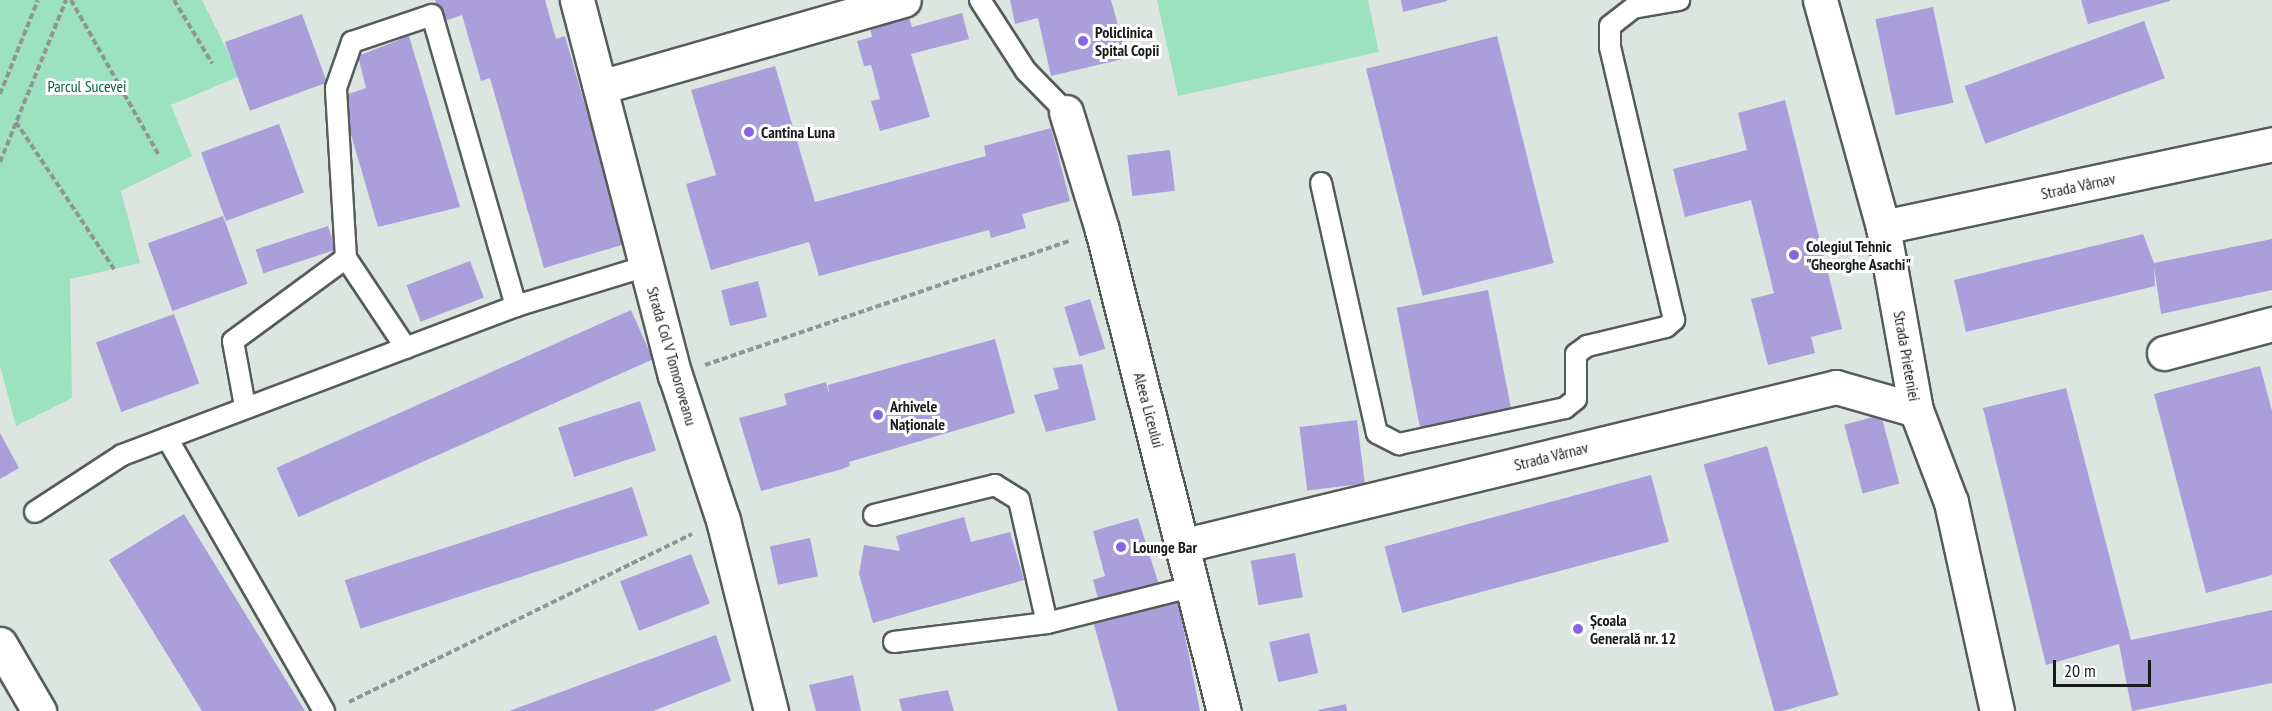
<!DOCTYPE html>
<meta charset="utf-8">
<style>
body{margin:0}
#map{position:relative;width:2272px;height:711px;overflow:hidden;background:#dde5e1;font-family:"PT Sans Narrow",sans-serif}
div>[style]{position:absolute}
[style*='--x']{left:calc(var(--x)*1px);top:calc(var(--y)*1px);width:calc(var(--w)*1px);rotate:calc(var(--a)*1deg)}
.green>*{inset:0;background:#9ce2c0}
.building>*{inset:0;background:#aa9fdb;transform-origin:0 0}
.path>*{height:4px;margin-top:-2px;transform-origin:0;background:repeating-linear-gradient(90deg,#8f9592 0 6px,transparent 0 9px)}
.roads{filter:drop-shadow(2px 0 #555c59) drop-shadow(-2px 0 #555c59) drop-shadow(0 2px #555c59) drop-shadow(0 -2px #555c59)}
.lane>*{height:20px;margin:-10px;padding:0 10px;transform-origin:10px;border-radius:10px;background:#fff}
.street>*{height:33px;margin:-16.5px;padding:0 16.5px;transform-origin:16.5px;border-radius:16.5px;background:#fff}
.primary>*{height:33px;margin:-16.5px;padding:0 16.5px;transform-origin:16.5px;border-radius:16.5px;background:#fff}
.dots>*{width:16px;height:16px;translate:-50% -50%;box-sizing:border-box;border:3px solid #fff;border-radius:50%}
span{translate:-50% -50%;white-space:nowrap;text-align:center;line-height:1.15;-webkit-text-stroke:6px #fff;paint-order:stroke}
.poi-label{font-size:16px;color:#191c1b;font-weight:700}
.left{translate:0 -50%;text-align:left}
.park-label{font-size:16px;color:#066345}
.street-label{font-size:16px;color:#191c1b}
.scale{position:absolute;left:2053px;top:660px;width:98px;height:27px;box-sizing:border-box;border:3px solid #191c1b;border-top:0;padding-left:8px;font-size:18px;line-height:21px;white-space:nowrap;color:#191c1b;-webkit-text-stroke:4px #fff;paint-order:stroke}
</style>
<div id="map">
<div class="green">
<div style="clip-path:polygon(0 0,202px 0,240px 76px,171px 105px,192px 156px,121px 191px,140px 263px,70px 279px,72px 398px,16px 426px,0 366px)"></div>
<div style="clip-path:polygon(1157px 0,1368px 0,1379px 52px,1178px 96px)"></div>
</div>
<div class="building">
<div style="clip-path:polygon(435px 0,545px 0,556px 39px,565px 36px,625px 244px,544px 268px,490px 78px,481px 81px,462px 15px,442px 22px)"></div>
<div style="clip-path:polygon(1010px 0,1111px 0,1127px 58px,1051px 76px,1038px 18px,1015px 24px)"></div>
<div style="clip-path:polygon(1401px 0,1447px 0,1447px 1px,1403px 12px)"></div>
<div style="clip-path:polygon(2081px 0,2170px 0,2170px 1px,2088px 24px)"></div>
<div style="left:1933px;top:7px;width:98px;height:59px;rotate:78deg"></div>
<div style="clip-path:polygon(962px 13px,969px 39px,911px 54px,930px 117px,880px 131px,871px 101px,880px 99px,871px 65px,864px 66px,857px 41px,872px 37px,869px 24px,908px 14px,912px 27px)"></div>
<div style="left:302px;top:14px;width:73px;height:82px;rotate:70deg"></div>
<div style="left:2144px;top:21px;width:61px;height:191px;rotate:70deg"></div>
<div style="clip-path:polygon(409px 36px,460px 207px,378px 227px,340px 97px,366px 88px,358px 56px)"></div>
<div style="left:1497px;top:36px;width:234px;height:135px;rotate:76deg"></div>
<div style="clip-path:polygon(775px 66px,815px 202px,986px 156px,984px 146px,1051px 128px,1070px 201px,1022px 214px,1026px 228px,991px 238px,989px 230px,819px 276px,809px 242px,711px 270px,686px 184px,716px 175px,691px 90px)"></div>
<div style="clip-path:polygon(1785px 100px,1842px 329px,1811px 337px,1815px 353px,1768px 365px,1751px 299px,1774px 293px,1751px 200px,1685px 217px,1673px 169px,1747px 150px,1738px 113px)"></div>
<div style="left:279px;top:124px;width:73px;height:83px;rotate:70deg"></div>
<div style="left:1170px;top:150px;width:41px;height:43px;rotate:83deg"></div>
<div style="left:223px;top:216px;width:72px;height:80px;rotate:70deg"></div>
<div style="left:328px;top:226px;width:25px;height:76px;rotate:72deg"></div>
<div style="clip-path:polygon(2143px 234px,2154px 263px,2272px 239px,2272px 290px,2161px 314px,2154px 267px,2155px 286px,1966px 332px,1954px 280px)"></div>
<div style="left:470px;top:261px;width:39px;height:68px;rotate:69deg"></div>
<div style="left:758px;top:281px;width:37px;height:38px;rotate:76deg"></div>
<div style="left:1488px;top:290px;width:125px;height:93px;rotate:79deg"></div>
<div style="left:1090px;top:299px;width:52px;height:27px;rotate:73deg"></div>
<div style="left:631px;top:310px;width:54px;height:388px;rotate:66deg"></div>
<div style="left:174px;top:314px;width:74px;height:83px;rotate:70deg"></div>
<div style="clip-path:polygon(995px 339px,1015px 413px,849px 462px,850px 466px,839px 470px,761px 491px,739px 418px,787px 405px,784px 394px,826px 382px,829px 394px,828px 385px)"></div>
<div style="clip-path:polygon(1082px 364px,1096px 420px,1046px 432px,1034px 395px,1059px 389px,1053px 368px)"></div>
<div style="clip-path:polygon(2260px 366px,2272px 411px,2272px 575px,2206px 593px,2154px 394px)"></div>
<div style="clip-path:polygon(2066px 388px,2131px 640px,2272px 610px,2272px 683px,2132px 711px,2119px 644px,2046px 665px,1983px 408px)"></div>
<div style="left:640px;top:401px;width:52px;height:86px;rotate:72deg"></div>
<div style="left:1881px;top:415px;width:71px;height:38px;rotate:75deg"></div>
<div style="left:1357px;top:420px;width:64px;height:58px;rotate:83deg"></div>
<div style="clip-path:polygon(0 433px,19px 468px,0 479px)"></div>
<div style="left:1767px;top:446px;width:259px;height:66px;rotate:74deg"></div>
<div style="left:1651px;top:475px;width:69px;height:276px;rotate:75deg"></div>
<div style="left:632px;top:487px;width:51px;height:302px;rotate:72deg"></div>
<div style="clip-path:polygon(184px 514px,305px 711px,202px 711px,109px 560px)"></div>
<div style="clip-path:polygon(964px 517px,971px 542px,1010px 532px,1024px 580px,873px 623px,859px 574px,864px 545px,900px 551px,896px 536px)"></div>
<div style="clip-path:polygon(1138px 518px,1159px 585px,1099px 602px,1093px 580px,1105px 576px,1093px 531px)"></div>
<div style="left:810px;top:538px;width:39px;height:41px;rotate:78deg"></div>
<div style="left:1295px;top:553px;width:45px;height:45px;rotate:80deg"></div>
<div style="left:691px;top:554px;width:53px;height:76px;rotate:69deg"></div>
<div style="clip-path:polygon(1178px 601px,1200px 711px,1118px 711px,1093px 621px)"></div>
<div style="left:1309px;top:633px;width:41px;height:41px;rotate:77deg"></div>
<div style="clip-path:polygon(716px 635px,731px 681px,653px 711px,509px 711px)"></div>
<div style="clip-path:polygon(853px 675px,861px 711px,816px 711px,809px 685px)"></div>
<div style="clip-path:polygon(948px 690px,954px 711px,902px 711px,899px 699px)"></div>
<div style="clip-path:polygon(1346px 704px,1347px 711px,1318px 711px,1318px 710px)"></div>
</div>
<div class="path">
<div style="--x:71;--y:0;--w:177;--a:60.5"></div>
<div style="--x:174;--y:0;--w:74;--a:58.9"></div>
<div style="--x:0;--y:94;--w:101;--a:-68"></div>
<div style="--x:16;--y:122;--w:180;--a:56.3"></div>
<div style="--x:0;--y:162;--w:175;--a:-67.8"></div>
<div style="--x:705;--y:365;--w:385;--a:-18.8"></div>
<div style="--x:349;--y:702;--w:382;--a:-26.1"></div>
</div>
<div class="roads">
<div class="lane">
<div style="--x:980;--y:0;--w:85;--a:57.1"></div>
<div style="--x:1026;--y:71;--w:57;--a:45.7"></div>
<div style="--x:1321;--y:183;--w:256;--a:77.4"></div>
<div style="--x:1377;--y:433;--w:25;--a:27"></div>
<div style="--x:1399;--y:444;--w:170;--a:-12.2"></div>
<div style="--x:1565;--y:408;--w:14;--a:-39"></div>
<div style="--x:1576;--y:399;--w:45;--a:-90"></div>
<div style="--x:1576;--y:354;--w:14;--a:-36"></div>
<div style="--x:1587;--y:346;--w:81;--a:-13.5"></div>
<div style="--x:1666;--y:327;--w:11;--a:-41"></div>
<div style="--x:1674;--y:320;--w:280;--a:-103.2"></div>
<div style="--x:1610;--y:47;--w:21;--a:-90"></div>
<div style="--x:1610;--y:26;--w:29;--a:-38"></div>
<div style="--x:1633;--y:8;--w:47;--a:-9.9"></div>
<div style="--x:406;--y:348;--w:108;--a:-123.7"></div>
<div style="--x:346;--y:258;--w:170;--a:-93.4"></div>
<div style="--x:336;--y:88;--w:49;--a:-70.8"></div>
<div style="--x:352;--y:42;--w:84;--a:-18.6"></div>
<div style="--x:432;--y:15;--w:303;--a:73.9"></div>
<div style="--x:245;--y:406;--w:66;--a:-100.5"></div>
<div style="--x:233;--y:341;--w:140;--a:-36.3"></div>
<div style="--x:167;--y:438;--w:315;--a:60.1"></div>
<div style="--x:35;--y:512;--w:104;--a:-33.2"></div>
<div style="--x:122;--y:455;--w:421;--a:-20.7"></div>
<div style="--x:516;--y:306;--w:137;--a:-17"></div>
<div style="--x:874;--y:515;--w:125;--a:-13.9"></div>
<div style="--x:995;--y:485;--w:28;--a:32"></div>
<div style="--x:1019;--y:500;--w:126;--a:77.2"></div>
<div style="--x:894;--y:642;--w:154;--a:-7.1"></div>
<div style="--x:1047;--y:623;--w:152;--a:-14.1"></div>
</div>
<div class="street">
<div style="--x:577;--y:0;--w:388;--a:75.4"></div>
<div style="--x:675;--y:375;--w:153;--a:71.7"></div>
<div style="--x:723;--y:520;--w:197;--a:75.9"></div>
<div style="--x:1820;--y:0;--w:236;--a:74.5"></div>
<div style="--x:1883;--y:227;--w:186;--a:79.8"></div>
<div style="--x:1916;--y:410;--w:98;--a:69.2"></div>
<div style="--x:1951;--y:502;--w:214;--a:77.6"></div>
<div style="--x:600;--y:87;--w:316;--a:-16"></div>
<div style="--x:1066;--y:112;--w:123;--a:73"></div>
<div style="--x:1102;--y:230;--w:496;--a:75.8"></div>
<div style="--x:1883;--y:227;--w:398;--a:-12"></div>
<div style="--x:2164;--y:353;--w:112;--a:-15"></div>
<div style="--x:1185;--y:545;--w:670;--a:-13.64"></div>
<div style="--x:1836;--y:387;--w:83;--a:16"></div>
</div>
<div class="primary">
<div style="--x:0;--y:644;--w:78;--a:59.8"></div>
</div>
</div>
<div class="dots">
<div style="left:1083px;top:41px;background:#8765e0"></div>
<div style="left:749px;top:132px;background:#8765e0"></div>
<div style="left:1794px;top:255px;background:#8765e0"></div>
<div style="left:878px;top:415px;background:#8765e0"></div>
<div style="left:1121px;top:547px;background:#8765e0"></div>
<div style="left:1578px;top:629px;background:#8765e0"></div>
</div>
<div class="poi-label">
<span class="left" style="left:1095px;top:41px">Policlinica<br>Spital Copii</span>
<span class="left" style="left:761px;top:132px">Cantina Luna</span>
<span class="left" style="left:1806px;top:255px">Colegiul Tehnic<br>"Gheorghe Asachi"</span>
<span class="left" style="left:890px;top:415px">Arhivele<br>Naționale</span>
<span class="left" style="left:1133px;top:547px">Lounge Bar</span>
<span class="left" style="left:1590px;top:629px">Școala<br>Generală nr. 12</span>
</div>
<div class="park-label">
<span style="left:87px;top:86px">Parcul Sucevei</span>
</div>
<div class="street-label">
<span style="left:2078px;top:186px;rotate:-12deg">Strada Vârnav</span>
<span style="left:672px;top:356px;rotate:74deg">Strada Col V Tomoroveanu</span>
<span style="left:1907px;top:356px;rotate:80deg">Strada Prieteniei</span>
<span style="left:1149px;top:410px;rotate:75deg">Aleea Liceului</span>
<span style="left:1551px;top:456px;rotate:-14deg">Strada Vârnav</span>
</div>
<div class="scale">20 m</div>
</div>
